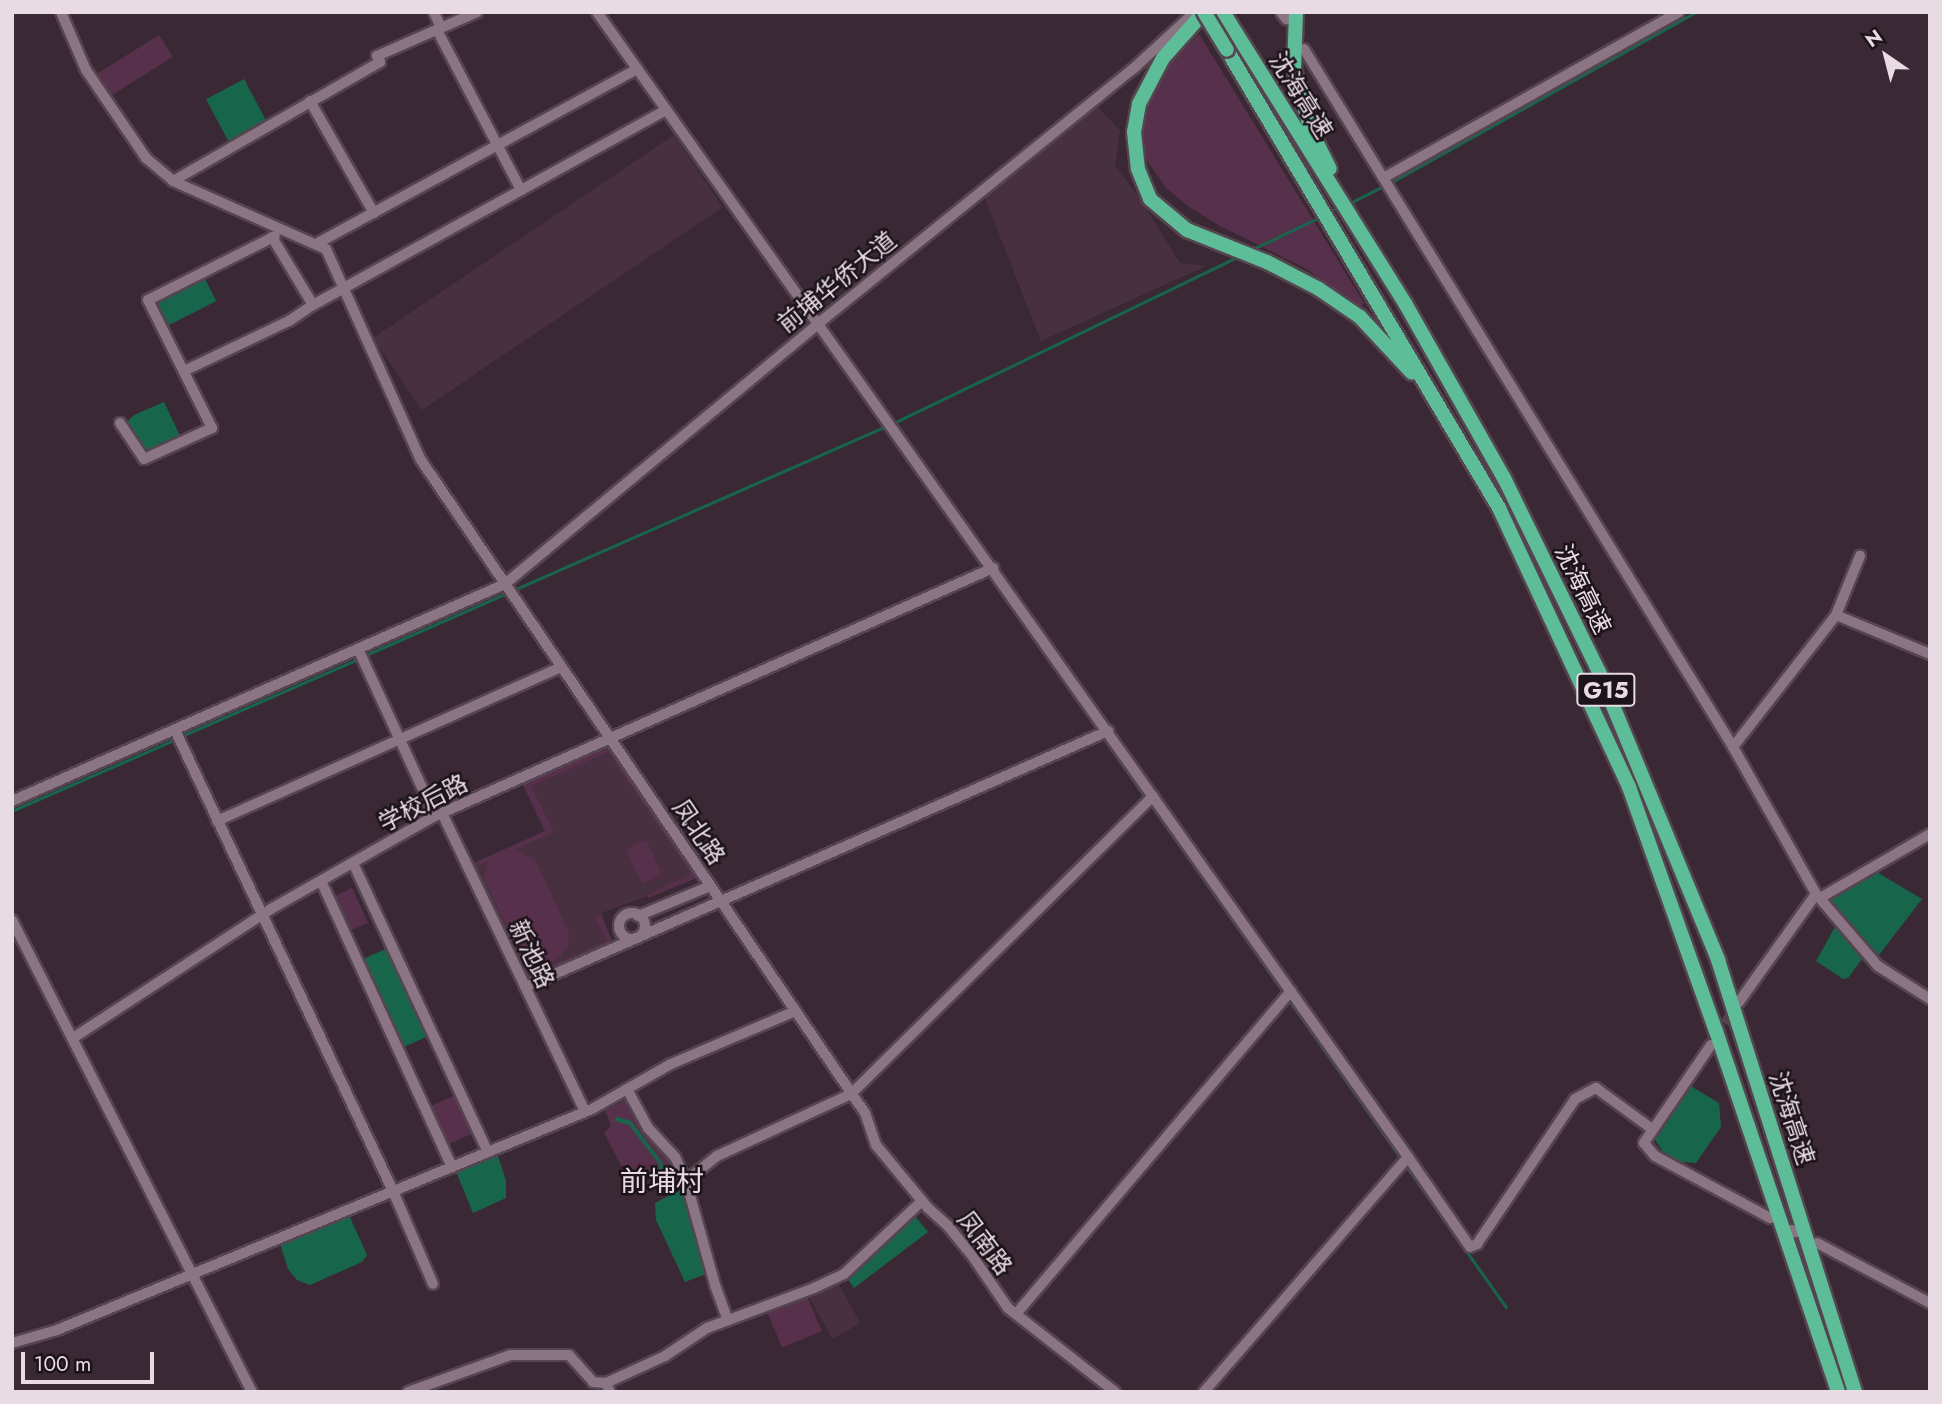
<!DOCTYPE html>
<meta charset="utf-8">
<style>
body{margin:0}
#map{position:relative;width:1942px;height:1404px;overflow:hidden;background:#3b2835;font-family:Jost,"Noto Sans SC",sans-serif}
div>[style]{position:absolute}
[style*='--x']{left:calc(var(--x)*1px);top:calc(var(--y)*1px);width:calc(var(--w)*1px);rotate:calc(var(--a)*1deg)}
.built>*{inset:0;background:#493041;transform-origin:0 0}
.green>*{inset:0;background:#57304b;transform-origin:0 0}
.water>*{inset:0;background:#17664c;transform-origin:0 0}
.stream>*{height:2.5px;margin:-1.25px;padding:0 1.25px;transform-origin:1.25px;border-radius:1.25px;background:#17664c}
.minor-tunnel>*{height:10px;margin-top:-5px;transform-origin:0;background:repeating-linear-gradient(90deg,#55434f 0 10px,transparent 0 15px)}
.roads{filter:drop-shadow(2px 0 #554550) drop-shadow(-2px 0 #554550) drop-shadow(0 2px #554550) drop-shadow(0 -2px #554550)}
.minor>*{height:10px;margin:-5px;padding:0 5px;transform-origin:5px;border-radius:5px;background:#8b7483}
.minor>.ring{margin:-5px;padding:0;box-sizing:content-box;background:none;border:10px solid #8b7483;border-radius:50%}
.highway>*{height:14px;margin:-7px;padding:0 7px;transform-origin:7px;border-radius:7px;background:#5dbd98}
.bridges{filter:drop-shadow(2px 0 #554550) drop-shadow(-2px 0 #554550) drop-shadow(0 2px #554550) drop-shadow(0 -2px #554550)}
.highway-bridge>*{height:14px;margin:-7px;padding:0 7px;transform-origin:7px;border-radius:7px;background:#5dbd98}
span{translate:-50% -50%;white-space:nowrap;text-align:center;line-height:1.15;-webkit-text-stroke:5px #1d141a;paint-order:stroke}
.shield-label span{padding:2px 5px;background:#1d141a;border:2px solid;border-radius:5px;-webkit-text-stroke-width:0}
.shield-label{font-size:23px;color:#e8dbe3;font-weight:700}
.street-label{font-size:24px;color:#e8dbe3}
.quarter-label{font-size:28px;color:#e8dbe3}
.frame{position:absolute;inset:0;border:14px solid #e8dbe3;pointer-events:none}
.north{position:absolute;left:1851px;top:21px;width:70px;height:70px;-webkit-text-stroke:5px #1d141a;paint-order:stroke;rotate:325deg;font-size:19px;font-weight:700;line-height:28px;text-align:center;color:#e8dbe3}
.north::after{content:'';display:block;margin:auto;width:24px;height:32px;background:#e8dbe3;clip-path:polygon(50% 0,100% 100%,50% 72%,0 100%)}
.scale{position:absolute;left:21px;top:1352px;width:133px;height:32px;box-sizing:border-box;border:4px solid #e8dbe3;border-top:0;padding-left:9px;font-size:21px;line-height:24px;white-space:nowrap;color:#e8dbe3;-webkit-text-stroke:5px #1d141a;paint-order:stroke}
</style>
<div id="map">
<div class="built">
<div style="clip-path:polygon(1097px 106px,1120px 131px,1115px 166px,1140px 199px,1180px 263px,1206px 266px,1041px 341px,985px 198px)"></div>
<div style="left:674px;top:135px;width:87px;height:363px;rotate:56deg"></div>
<div style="clip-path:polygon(602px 747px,611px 750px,699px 877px,601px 913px,613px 944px,524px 983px,469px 865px,545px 831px,522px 783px)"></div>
<div style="left:838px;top:1283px;width:46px;height:32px;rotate:61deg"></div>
</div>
<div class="green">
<div style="clip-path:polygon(1199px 34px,1364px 303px,1359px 310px,1307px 269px,1220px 226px,1188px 206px,1167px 189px,1146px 159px,1139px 135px,1152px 90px,1170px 63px)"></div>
<div style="left:159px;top:35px;width:26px;height:76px;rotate:58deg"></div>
<div style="clip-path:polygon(607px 748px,699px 877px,648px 898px,647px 895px,691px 874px,608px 752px,531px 786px,554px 832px,516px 849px,536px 861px,569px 933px,568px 947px,561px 956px,555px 961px,536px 965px,520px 955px,483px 878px,488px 861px,475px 867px,527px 976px,607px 941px,595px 916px,601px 914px,613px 944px,524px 983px,469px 865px,545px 831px,522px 783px)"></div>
<div style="left:646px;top:840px;width:38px;height:22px;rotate:65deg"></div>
<div style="left:352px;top:888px;width:38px;height:20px;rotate:65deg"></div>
<div style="left:458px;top:1094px;width:42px;height:32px;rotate:66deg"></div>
<div style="clip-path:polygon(627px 1099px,684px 1180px,665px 1190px,657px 1173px,632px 1186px,604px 1133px,611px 1126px,605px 1110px)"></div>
<div style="left:807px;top:1296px;width:38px;height:43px;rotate:67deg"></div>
</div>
<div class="water">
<div style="left:244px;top:79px;width:47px;height:43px;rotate:62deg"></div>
<div style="left:204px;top:277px;width:27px;height:53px;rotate:63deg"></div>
<div style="clip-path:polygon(164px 402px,182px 440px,145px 453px,126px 423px,134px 415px)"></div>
<div style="clip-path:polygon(1875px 871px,1922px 899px,1879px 955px,1829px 899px)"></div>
<div style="clip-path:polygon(1835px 927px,1862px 959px,1848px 978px,1843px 979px,1816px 961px)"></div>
<div style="left:390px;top:947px;width:97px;height:34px;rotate:66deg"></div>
<div style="clip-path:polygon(1689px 1085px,1719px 1103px,1721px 1127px,1696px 1163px,1682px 1162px,1665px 1155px,1654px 1138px)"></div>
<div style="clip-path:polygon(616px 1117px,630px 1120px,660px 1159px,675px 1185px,665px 1190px,658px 1173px,659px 1164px,629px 1125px,615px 1121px)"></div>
<div style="clip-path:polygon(497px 1153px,506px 1181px,506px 1198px,473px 1213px,455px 1169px)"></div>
<div style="clip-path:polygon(683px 1188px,708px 1268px,706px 1274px,685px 1282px,656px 1220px,655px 1203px)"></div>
<div style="clip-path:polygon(348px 1213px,367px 1255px,362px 1262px,310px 1285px,297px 1280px,288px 1269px,279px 1241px)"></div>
<div style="clip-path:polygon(915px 1216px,928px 1232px,854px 1288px,846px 1276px)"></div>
</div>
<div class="stream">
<div style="--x:591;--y:12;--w:70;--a:54.9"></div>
<div style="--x:635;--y:75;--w:42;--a:54.8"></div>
<div style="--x:663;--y:115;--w:557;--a:54.65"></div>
<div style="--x:1390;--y:183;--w:351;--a:-29.2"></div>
<div style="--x:1352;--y:202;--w:36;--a:-27"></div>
<div style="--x:1333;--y:210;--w:2;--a:0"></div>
<div style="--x:1251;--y:250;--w:72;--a:-25.5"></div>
<div style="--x:896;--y:422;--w:380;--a:-25.8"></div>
<div style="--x:989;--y:575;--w:192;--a:54.7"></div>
<div style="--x:364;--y:656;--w:568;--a:-23.77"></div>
<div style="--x:182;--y:736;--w:192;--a:-23.6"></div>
<div style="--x:1104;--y:738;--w:73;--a:55"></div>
<div style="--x:1150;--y:803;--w:617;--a:54.76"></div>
<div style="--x:12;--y:811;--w:179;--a:-23.7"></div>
</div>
<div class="minor-tunnel">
<div style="--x:1717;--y:1036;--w:33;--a:-57"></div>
</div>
<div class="roads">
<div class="minor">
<div style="--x:61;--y:12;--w:63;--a:66.7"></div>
<div style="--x:86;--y:70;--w:107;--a:55.7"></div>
<div style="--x:146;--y:158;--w:35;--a:40"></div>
<div style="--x:173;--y:181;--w:167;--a:24"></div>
<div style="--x:326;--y:249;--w:231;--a:65.8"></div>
<div style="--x:421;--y:460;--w:790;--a:55.79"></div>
<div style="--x:865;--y:1113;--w:34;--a:71"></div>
<div style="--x:876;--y:1145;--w:82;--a:50.5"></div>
<div style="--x:928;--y:1208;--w:27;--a:42"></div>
<div style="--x:948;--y:1226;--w:36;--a:51"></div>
<div style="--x:971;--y:1254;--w:65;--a:55.6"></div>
<div style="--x:1008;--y:1308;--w:136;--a:38.1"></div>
<div style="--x:434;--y:12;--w:17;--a:66"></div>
<div style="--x:597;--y:12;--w:1403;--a:54.69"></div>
<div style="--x:1408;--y:1157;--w:311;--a:131"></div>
<div style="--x:1281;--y:12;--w:9;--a:54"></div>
<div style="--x:437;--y:30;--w:181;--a:62.3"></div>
<div style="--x:1304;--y:49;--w:819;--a:58.42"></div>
<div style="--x:1733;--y:747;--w:169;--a:60.5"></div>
<div style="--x:1816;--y:894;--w:133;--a:125.5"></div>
<div style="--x:310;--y:101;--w:129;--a:60.3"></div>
<div style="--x:1385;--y:177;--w:337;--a:-29.3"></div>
<div style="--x:173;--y:181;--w:239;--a:-29.9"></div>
<div style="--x:380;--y:62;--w:7;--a:-117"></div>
<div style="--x:377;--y:56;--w:109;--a:-23.7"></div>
<div style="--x:272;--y:237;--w:79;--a:58.9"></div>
<div style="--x:313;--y:305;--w:403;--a:-28.9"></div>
<div style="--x:316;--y:244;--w:366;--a:-28.6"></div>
<div style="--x:184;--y:371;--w:116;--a:-25.5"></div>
<div style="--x:289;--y:321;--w:29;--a:-34"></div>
<div style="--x:120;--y:423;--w:43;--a:56.3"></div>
<div style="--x:144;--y:459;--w:75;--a:-24.5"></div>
<div style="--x:212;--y:428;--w:143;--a:-116.6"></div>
<div style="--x:148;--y:300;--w:142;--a:-26.7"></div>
<div style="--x:1836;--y:615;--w:102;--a:22.5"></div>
<div style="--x:358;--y:649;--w:184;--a:65.2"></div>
<div style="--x:175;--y:730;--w:510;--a:64.69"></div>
<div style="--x:393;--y:1191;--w:101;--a:66.7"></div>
<div style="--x:1733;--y:747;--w:167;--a:-52"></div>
<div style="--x:1836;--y:615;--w:64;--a:-67.9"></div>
<div style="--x:12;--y:801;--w:539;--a:-23.76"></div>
<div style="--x:505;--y:584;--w:408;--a:-39.7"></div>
<div style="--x:819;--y:323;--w:404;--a:-39"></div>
<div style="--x:1133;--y:69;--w:84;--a:-42.6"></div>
<div style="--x:442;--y:813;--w:331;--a:64.4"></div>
<div style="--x:217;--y:821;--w:377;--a:-24.1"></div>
<div style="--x:353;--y:863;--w:319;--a:65"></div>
<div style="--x:321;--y:881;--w:315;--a:65.4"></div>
<div style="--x:1816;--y:894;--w:95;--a:49.3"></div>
<div style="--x:1878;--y:966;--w:62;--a:32.4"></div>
<div style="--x:1820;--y:898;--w:127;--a:-30.2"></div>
<div class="ring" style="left:619px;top:913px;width:16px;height:16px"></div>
<div style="--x:638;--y:916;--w:78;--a:-22.6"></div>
<div style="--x:12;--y:920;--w:530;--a:63.05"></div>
<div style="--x:525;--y:987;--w:637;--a:-23.71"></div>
<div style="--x:73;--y:1038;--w:236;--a:-33.1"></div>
<div style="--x:271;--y:909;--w:189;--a:-29.6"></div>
<div style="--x:435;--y:816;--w:611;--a:-23.96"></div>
<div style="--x:1711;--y:1045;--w:119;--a:124.4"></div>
<div style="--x:1644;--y:1143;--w:17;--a:50"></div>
<div style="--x:1655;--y:1156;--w:131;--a:28.3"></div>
<div style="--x:627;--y:1089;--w:44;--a:61.7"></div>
<div style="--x:648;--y:1128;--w:40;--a:47"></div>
<div style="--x:675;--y:1157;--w:26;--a:65"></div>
<div style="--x:686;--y:1181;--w:108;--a:74.4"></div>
<div style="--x:715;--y:1285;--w:37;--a:70"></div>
<div style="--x:1408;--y:1157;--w:109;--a:55.4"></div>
<div style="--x:1470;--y:1247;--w:8;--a:-23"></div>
<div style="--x:1477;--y:1244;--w:175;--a:-55.9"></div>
<div style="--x:1575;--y:1099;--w:24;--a:-28"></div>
<div style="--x:1596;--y:1088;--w:69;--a:36.2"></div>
<div style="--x:686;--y:1181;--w:40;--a:-39"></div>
<div style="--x:717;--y:1156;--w:148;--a:-24.8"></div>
<div style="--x:851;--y:1094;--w:424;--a:-44.6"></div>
<div style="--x:1792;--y:1230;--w:4;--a:34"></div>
<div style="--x:1817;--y:1243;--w:128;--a:28"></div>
<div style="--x:1016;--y:1314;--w:424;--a:-49.6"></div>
<div style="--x:12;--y:1343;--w:47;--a:-16.1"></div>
<div style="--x:57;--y:1330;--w:579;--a:-22.44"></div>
<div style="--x:592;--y:1109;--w:91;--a:-29.7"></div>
<div style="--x:671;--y:1064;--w:135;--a:-23.1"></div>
<div style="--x:408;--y:1392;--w:109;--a:-19.8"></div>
<div style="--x:511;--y:1355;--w:58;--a:0"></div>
<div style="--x:569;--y:1355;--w:36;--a:48"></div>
<div style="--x:593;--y:1382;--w:13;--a:4"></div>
<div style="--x:610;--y:1392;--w:10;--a:-114"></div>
<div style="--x:606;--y:1383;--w:65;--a:-24.6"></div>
<div style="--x:665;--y:1356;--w:50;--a:-33.7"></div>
<div style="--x:707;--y:1328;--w:114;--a:-20.5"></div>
<div style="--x:814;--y:1288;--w:33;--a:-25"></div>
<div style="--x:844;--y:1274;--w:107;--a:-43.1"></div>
</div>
<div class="highway">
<div style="--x:1204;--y:12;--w:62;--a:131.7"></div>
<div style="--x:1163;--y:58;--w:52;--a:117.6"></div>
<div style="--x:1139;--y:104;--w:28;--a:100"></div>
<div style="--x:1134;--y:132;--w:37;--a:84"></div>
<div style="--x:1138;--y:169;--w:32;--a:68"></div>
<div style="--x:1150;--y:199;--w:48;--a:40"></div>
<div style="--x:1187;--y:230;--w:86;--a:21.8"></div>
<div style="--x:1267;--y:262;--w:59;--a:27.4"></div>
<div style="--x:1319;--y:289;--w:50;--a:34.3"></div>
<div style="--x:1360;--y:317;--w:76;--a:47.1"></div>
<div style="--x:1223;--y:12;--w:345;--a:58"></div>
<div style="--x:1406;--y:305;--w:199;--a:60.5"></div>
<div style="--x:1504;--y:478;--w:216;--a:63.9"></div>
<div style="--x:1599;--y:672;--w:312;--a:67.5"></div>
<div style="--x:1718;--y:960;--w:453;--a:72.4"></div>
<div style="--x:1296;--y:12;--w:58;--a:92"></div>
<div style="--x:1294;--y:70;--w:63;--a:74.4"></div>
<div style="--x:1311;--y:131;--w:42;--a:63.4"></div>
<div style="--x:1227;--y:50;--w:533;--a:59.29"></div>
<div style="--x:1499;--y:508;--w:308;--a:65"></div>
<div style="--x:1629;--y:787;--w:259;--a:70.4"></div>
<div style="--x:1716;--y:1031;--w:381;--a:71.3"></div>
</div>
</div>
<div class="bridges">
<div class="highway-bridge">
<div style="--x:1204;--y:12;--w:44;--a:58.8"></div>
</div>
</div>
<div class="shield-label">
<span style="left:1606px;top:690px">G15</span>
</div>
<div class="street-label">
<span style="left:1301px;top:95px;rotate:58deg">沈海高速</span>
<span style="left:837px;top:282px;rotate:-39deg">前埔华侨大道</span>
<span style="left:1583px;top:589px;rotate:64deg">沈海高速</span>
<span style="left:423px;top:803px;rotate:-27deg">学校后路</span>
<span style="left:699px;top:832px;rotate:56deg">凤北路</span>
<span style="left:532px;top:954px;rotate:65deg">新池路</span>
<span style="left:1792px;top:1118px;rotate:72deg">沈海高速</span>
<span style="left:985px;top:1243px;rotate:53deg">凤南路</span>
</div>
<div class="quarter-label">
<span style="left:662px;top:1182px">前埔村</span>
</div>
<div class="frame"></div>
<div class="north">N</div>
<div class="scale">100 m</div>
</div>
